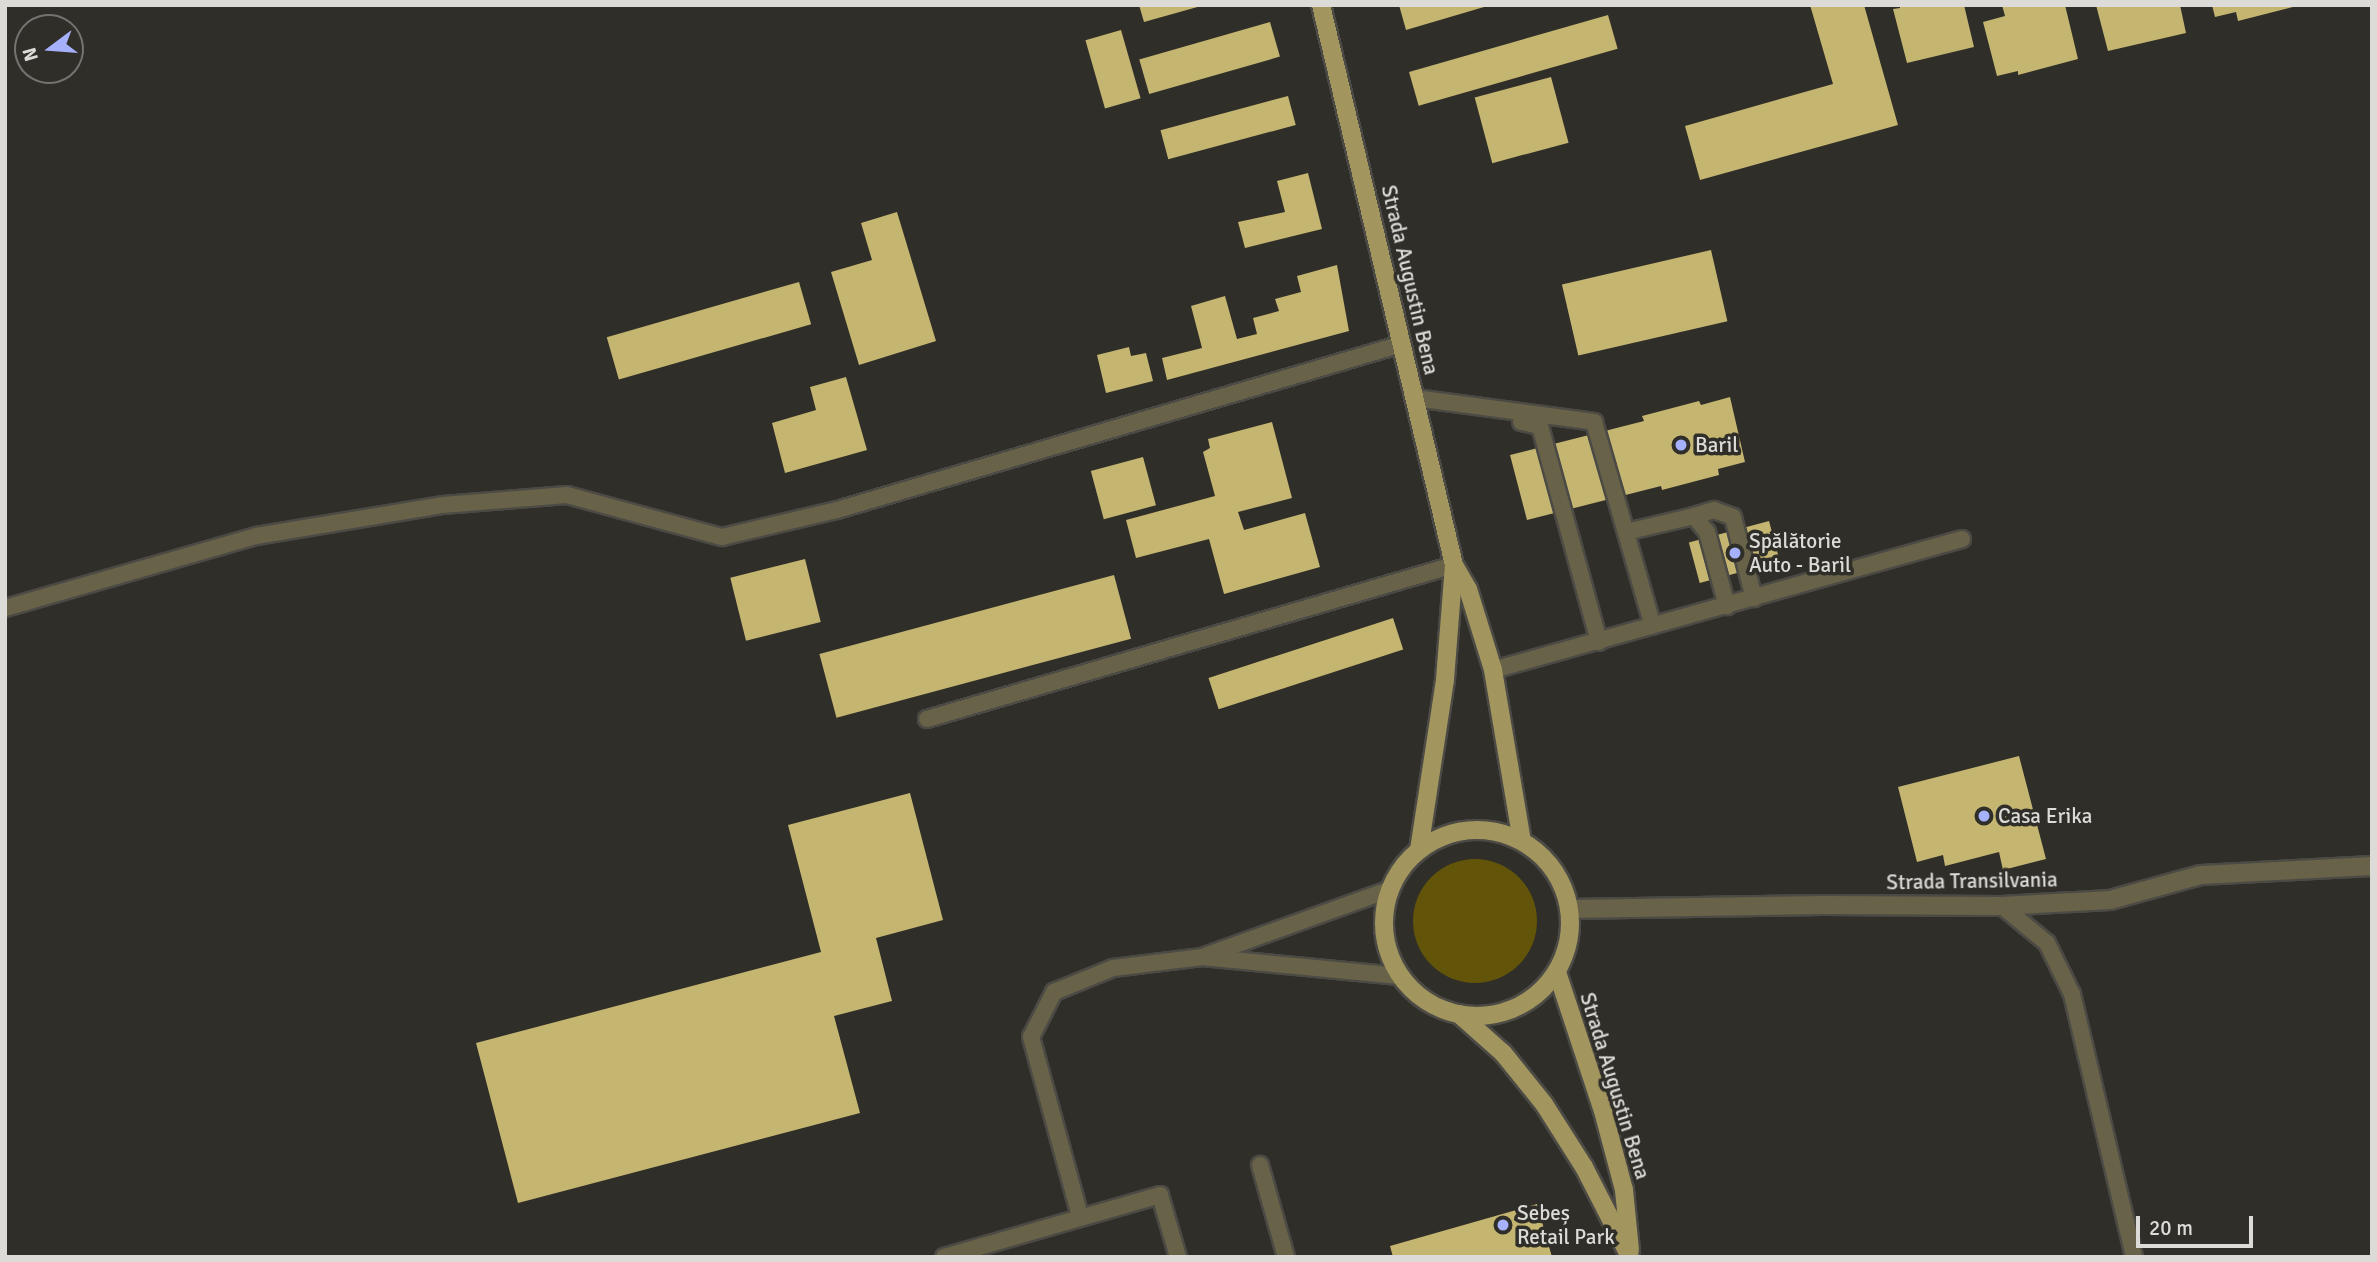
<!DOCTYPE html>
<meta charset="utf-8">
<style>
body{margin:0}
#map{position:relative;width:2377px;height:1262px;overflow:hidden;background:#302e29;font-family:Signika,sans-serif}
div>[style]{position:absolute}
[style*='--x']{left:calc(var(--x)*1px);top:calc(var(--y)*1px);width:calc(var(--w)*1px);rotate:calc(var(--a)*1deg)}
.green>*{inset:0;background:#625408}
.round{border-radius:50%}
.building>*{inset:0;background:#c4b571;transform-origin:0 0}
.roads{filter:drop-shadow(2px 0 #4c4a45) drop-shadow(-2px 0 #4c4a45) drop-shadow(0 2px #4c4a45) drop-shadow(0 -2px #4c4a45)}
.service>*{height:16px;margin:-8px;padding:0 8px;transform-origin:8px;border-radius:8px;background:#686248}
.minor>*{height:18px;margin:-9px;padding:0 9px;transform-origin:9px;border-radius:9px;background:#686248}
.primary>*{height:18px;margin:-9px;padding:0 9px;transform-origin:9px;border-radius:9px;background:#a2955e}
.primary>.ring{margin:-9px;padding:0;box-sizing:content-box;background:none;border:18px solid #a2955e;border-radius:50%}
.dots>*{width:19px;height:19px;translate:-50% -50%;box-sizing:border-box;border:4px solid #302e29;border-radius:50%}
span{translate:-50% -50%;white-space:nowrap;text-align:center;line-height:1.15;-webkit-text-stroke:7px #302e29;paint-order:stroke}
.street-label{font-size:21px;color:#dcdbd7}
.poi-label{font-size:21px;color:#dcdbd7}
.left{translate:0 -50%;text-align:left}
.frame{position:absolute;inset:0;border:7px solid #dcdbd7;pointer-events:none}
.north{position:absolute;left:14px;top:14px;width:70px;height:70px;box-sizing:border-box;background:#302e29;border:2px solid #75736f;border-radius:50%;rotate:254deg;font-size:19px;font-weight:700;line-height:28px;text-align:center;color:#dcdbd7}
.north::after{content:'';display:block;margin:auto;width:24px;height:32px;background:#a6b1fc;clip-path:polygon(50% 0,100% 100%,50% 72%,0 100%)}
.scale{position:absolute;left:2136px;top:1216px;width:117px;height:32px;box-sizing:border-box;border:4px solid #dcdbd7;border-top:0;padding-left:9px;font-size:21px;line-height:24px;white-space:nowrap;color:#dcdbd7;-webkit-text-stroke:5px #302e29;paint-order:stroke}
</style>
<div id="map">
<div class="green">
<div class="round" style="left:1413px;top:859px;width:124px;height:124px"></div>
</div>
<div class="building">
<div style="clip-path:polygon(1139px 5px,1201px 5px,1201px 6px,1144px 22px)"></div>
<div style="clip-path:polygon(1399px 5px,1483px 5px,1484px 7px,1406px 30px)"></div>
<div style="clip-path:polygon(1810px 5px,1864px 5px,1898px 125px,1700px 180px,1685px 126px,1833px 84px)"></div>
<div style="clip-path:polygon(1900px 5px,1964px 5px,1974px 47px,1907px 63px,1893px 9px,1900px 8px)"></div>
<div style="clip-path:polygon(2002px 5px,2065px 5px,2078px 59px,2018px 75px,2018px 71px,1997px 76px,1983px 22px,2005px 16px)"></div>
<div style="clip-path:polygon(2096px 5px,2180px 5px,2186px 33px,2108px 51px)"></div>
<div style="clip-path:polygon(2212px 5px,2297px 5px,2297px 6px,2238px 21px,2236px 12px,2215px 17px)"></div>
<div style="left:1608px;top:15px;width:35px;height:207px;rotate:74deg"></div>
<div style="left:1270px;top:22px;width:36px;height:136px;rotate:74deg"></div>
<div style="left:1121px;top:30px;width:71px;height:37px;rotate:74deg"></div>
<div style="left:1551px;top:77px;width:68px;height:79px;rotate:75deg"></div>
<div style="left:1288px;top:96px;width:30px;height:132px;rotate:75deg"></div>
<div style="clip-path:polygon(1308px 173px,1322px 229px,1245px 248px,1238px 222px,1285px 212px,1277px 181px)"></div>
<div style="clip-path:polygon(897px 212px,936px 341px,859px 365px,831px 272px,872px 260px,861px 223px)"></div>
<div style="left:1711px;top:250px;width:73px;height:153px;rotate:77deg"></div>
<div style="clip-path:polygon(1337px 265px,1349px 331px,1167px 380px,1162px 358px,1202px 348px,1191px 306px,1225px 296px,1237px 339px,1257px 334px,1253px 318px,1279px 311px,1275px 299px,1301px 292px,1297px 276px)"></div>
<div style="left:799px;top:282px;width:44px;height:200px;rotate:74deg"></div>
<div style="clip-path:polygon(1129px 347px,1131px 356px,1146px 353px,1153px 381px,1106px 393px,1097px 355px)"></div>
<div style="clip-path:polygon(846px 377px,867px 450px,785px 473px,772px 423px,816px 410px,810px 387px)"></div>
<div style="clip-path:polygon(1730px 397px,1745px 462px,1718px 469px,1719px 475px,1662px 490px,1661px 486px,1527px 520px,1510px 455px,1644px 421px,1642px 416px,1699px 401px,1701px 405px)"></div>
<div style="clip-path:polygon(1272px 422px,1292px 498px,1238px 512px,1244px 530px,1305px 513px,1320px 567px,1224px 594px,1209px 539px,1136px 558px,1126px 520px,1215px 496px,1203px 452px,1210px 448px,1208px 439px)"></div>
<div style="left:1143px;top:457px;width:50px;height:54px;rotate:75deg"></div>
<div style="left:1769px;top:521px;width:42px;height:83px;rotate:75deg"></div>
<div style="left:805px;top:559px;width:65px;height:77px;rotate:76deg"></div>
<div style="left:1114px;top:575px;width:66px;height:305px;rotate:75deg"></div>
<div style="left:1393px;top:618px;width:33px;height:194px;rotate:72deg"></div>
<div style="clip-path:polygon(2019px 756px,2046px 859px,2003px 870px,1999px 852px,1945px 866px,1943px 855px,1917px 862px,1898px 787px)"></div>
<div style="clip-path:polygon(910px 793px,943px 920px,876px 938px,892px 1001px,834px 1016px,860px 1113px,518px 1203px,476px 1043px,821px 952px,788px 825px)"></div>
<div style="clip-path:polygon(1537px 1204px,1552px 1257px,1393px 1257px,1390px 1246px)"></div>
</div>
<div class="roads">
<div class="service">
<div style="--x:1415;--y:398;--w:181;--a:7.6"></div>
<div style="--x:1594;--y:422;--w:212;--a:73.9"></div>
<div style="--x:1521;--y:422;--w:19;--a:12"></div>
<div style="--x:1540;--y:426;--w:224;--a:74.7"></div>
<div style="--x:1694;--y:516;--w:21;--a:-17"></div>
<div style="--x:1714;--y:510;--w:20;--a:20"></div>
<div style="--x:1733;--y:517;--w:84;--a:75.5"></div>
<div style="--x:1626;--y:532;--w:70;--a:-13.2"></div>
<div style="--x:1694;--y:516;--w:21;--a:51"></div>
<div style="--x:1707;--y:532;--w:77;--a:74.9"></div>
<div style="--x:5;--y:608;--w:261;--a:-16"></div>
<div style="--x:256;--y:536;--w:190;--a:-9.4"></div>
<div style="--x:443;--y:505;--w:124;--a:-4.6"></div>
<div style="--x:567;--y:495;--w:161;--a:15.2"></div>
<div style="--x:722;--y:537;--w:118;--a:-13.2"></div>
<div style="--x:837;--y:510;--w:589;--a:-16.37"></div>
<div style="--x:1493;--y:670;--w:487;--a:-15.6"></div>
<div style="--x:927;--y:719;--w:549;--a:-16.29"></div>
<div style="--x:2002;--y:906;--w:58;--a:39.4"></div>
<div style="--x:2047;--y:943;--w:57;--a:63.9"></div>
<div style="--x:2072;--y:994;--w:270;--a:76.7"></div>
<div style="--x:1207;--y:955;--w:195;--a:-19.7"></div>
<div style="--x:1260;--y:1165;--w:96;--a:74.2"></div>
<div style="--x:1080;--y:1216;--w:186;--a:-105.3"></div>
<div style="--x:1031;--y:1037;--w:51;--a:-62.9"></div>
<div style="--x:1054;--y:992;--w:64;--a:-22.1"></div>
<div style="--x:1113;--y:968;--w:90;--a:-7"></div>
<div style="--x:1202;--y:957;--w:200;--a:5.5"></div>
<div style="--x:944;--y:1257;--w:225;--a:-16"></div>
<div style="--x:1160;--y:1195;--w:65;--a:73.8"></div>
</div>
<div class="minor">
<div style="--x:1570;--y:909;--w:252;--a:-0.9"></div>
<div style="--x:1822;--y:905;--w:180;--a:0.3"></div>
<div style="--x:2002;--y:906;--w:108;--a:-3.2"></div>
<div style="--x:2110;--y:900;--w:94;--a:-15.4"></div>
<div style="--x:2201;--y:875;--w:171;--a:-3"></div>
</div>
<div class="primary">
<div style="--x:1321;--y:5;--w:576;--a:76.64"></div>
<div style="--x:1454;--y:565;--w:115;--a:94.5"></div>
<div style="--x:1445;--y:680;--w:172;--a:98.7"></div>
<div style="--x:1454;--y:565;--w:28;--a:60"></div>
<div style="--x:1468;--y:589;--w:85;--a:72.8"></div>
<div style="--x:1493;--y:670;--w:173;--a:80.4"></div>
<div class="ring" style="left:1384px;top:830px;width:168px;height:168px"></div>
<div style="--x:1557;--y:972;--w:146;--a:71.7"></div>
<div style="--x:1603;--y:1111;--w:82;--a:75.1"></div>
<div style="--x:1624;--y:1190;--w:60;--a:84.3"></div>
<div style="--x:1459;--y:1014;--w:59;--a:41.6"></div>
<div style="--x:1503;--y:1053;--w:65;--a:51.2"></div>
<div style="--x:1544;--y:1104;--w:75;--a:57.6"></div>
<div style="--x:1584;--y:1167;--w:101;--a:62.9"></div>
</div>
</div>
<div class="dots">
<div style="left:1681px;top:445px;background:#a6b1fc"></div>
<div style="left:1735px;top:553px;background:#a6b1fc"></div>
<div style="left:1984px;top:816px;background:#a6b1fc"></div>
<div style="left:1503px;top:1225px;background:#a6b1fc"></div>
</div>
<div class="street-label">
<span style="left:1410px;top:280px;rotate:77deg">Strada Augustin Bena</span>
<span style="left:1972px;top:881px;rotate:-1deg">Strada Transilvania</span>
<span style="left:1615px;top:1086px;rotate:73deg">Strada Augustin Bena</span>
</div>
<div class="poi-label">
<span class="left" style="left:1695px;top:445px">Baril</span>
<span class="left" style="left:1749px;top:553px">Spălătorie<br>Auto - Baril</span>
<span class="left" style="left:1998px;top:816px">Casa Erika</span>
<span class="left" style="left:1517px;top:1225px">Sebeș<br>Retail Park</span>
</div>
<div class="frame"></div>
<div class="north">N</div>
<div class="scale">20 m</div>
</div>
